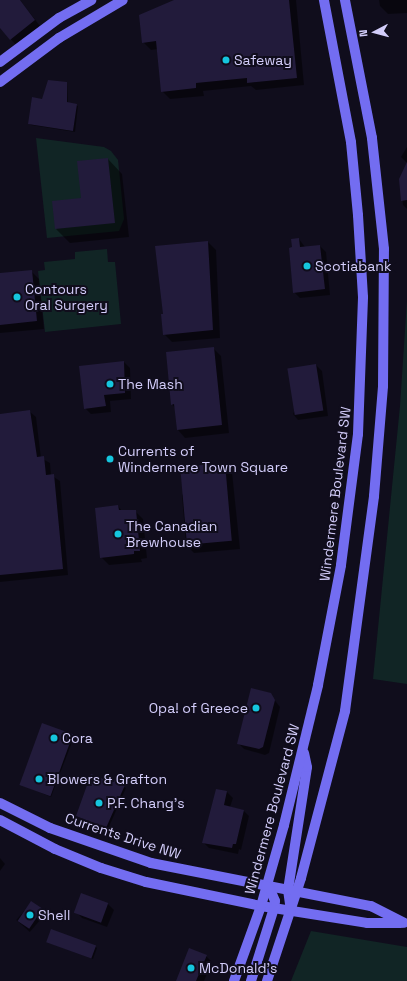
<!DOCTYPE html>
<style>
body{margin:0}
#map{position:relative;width:407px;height:981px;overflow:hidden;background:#100d1c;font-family:"Space Grotesk",sans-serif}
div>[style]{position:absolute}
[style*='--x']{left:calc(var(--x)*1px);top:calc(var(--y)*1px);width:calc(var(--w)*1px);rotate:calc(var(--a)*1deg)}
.green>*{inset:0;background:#112525}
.shadow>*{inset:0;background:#0007;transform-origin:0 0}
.building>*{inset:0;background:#221b3b;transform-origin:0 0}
.secondary>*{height:10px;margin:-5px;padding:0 5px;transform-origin:5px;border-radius:5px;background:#736df1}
.dots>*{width:11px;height:11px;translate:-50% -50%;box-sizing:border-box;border:2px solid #100d1c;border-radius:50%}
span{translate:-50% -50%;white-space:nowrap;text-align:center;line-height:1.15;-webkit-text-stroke:4px #100d1c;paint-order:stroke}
.poi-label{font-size:14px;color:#d3cdfa}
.left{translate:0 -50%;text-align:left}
.right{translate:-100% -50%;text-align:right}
.street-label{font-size:14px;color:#d3cdfa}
.north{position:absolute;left:355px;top:12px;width:40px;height:40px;-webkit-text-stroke:3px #100d1c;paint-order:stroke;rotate:264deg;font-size:11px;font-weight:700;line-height:16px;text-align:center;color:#d3cdfa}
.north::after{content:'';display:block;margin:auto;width:14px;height:18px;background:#d3cdfa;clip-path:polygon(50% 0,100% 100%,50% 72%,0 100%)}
</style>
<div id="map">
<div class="green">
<div style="clip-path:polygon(36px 138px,104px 147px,111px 151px,118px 160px,124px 219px,119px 231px,47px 238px)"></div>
<div style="clip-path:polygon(107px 249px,108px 262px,115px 262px,121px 324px,45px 332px,38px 271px,45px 270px,44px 262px,75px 259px,75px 252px)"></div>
<div style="clip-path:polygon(407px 300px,407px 684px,373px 679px,400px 406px)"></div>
<div style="clip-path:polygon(311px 931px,407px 947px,407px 981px,291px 981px)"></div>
</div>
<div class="shadow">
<div style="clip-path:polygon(0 0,20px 0,40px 26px,16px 45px,0 27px)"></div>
<div style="clip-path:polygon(176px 0,296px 0,304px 85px,256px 90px,251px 86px,203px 91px,204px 96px,170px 99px,162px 91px,158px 49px,151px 50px,143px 42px)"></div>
<div style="clip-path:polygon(379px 0,407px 0,407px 13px,388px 14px,380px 6px)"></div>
<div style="clip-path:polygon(67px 83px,68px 103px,78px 106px,75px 132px,31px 125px,29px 124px,43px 100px)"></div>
<div style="clip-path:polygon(407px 147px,407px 163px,401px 157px)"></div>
<div style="clip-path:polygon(108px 159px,122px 174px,129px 237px,70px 243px,56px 229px,82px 199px)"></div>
<div style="clip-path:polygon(407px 164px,407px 209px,403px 205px,400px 179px)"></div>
<div style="clip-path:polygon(299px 239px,305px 247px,320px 246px,326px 252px,330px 295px,300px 298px,294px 292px,293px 248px)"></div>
<div style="clip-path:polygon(208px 242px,216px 250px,220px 338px,172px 342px,164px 334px,164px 315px)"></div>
<div style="clip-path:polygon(31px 271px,39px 279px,44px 329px,0 333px,0 274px)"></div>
<div style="clip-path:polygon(213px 348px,221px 356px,229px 433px,185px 438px,178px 430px,175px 408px,172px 404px)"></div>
<div style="clip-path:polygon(124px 362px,130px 368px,131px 399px,110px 401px,111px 412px,91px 414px,85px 408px)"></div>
<div style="clip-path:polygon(316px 365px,322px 371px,328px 416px,298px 420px,293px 414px)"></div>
<div style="clip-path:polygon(29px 411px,36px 417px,41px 458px,50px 463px,51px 475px,60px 481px,68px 575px,0 582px,0 415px)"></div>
<div style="clip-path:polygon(225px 464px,232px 472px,240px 549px,194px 553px,186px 545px,182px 495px)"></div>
<div style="clip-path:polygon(118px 506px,122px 511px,135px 511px,143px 519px,147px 558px,141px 559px,142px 562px,109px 565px,101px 557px)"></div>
<div style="clip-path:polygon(270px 694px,280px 707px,269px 753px,265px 755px,244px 749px,238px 743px)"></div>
<div style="clip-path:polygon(72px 735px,74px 737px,51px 797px,20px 784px)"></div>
<div style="clip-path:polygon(105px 777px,126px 788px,108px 829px,77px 816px)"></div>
<div style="clip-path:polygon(227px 792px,233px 798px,230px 807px,243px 810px,249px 816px,241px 850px,239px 849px,238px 854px,209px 848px,203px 842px)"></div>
<div style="clip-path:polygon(0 858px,5px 864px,0 871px)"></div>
<div style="left:32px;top:902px;width:18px;height:24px;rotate:41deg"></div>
<div style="clip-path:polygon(108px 904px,114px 910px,107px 927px,82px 918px,76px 912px)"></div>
<div style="clip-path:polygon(47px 942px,95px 946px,97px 948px,93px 959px)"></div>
<div style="clip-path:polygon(206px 956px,212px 962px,204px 981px,177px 981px)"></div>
</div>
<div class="building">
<div style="clip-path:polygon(0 0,20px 0,35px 20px,10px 40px,0 28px)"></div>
<div style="clip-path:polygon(174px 0,289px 0,297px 78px,247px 83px,247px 78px,196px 83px,196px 88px,161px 92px,156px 41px,142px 43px,139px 15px)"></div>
<div style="clip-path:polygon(48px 80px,67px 82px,67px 102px,77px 104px,73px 131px,28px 124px,32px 97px,42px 99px)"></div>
<div style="clip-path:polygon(108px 158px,115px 223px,55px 229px,52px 201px,81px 198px,77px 161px)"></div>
<div style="clip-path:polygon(407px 162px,407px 200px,401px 201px,399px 179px)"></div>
<div style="clip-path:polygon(299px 238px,300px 247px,320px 245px,325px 289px,293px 293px,289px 248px,292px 247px,291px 239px)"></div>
<div style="clip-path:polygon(208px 241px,213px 330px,163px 335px,161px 314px,163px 314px,155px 246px)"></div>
<div style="clip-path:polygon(32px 270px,37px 321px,0 325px,0 273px)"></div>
<div style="clip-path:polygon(214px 347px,222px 425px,177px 430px,174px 404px,171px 405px,166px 352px)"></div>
<div style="clip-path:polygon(124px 361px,125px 393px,104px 395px,106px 406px,84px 409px,79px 366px)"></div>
<div style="left:316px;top:364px;width:47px;height:29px;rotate:81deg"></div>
<div style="clip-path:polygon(30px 410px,37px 457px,44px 456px,46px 475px,54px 474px,63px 569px,0 575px,0 414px)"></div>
<div style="left:225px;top:463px;width:78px;height:45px;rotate:85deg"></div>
<div style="clip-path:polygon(118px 505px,119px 510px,136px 510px,140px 551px,134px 551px,134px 554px,100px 558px,95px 508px)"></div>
<div style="clip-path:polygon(251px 688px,271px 693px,275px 700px,263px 747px,259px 749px,237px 744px)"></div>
<div style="left:42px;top:723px;width:33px;height:66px;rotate:20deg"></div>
<div style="clip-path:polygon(91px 774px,103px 779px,105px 776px,125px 785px,106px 828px,76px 816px)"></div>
<div style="clip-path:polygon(216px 789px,227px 791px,224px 805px,244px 810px,236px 844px,233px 844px,232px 848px,202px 843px)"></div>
<div style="left:81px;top:893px;width:29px;height:21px;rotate:20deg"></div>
<div style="left:31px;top:901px;width:14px;height:24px;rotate:34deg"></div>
<div style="left:51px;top:929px;width:48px;height:14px;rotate:20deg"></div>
<div style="clip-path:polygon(189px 948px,207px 955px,196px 981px,176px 981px)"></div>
</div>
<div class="secondary">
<div style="--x:0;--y:62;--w:74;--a:-36.7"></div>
<div style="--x:59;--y:18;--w:37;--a:-29"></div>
<div style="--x:0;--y:82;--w:74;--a:-36.7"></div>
<div style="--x:59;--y:38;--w:74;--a:-30.7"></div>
<div style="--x:0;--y:803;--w:56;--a:26.6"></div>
<div style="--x:50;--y:828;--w:107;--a:19.1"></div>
<div style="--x:151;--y:863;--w:224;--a:11.1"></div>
<div style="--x:371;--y:906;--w:37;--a:27"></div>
<div style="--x:0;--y:820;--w:62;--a:27.8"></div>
<div style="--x:55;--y:849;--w:50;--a:22.4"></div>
<div style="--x:101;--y:868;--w:47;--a:17.3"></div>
<div style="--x:146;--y:882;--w:117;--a:11.8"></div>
<div style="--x:261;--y:906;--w:107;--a:9.1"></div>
<div style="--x:367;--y:923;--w:34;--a:0"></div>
<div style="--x:291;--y:911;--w:21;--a:-98"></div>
<div style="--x:288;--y:890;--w:124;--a:-81.2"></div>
<div style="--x:307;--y:767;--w:14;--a:-102"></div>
<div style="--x:234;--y:981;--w:80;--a:-70.2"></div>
<div style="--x:261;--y:906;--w:84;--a:-74.1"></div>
<div style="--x:284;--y:825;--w:144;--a:-76.3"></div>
<div style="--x:318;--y:685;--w:122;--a:-79.1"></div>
<div style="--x:341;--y:565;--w:132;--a:-82.6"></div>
<div style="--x:358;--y:434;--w:137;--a:-87.9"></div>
<div style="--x:363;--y:297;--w:82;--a:-93.5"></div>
<div style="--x:358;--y:215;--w:73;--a:-95.5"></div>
<div style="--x:351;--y:142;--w:145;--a:-100.8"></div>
<div style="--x:251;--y:981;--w:77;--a:-72.5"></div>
<div style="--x:274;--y:908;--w:7;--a:-82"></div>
<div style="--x:275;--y:901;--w:13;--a:-113"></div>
<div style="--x:270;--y:889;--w:5;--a:-143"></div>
<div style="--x:267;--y:981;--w:108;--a:-71.7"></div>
<div style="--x:301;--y:878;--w:173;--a:-75.2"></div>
<div style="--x:345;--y:711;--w:217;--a:-82.3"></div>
<div style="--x:374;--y:496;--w:110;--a:-85.3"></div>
<div style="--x:383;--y:386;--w:137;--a:-89.6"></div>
<div style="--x:384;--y:249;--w:112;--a:-96.2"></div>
<div style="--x:372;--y:138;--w:141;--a:-101.1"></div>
</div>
<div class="dots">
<div style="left:226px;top:60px;background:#15c6de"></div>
<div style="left:307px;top:266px;background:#15c6de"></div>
<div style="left:17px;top:297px;background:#15c6de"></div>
<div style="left:110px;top:384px;background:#15c6de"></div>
<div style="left:110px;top:459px;background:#15c6de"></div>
<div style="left:118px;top:534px;background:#15c6de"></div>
<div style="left:256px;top:708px;background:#15c6de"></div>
<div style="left:54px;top:738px;background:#15c6de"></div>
<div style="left:39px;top:779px;background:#15c6de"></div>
<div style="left:99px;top:803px;background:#15c6de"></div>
<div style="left:30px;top:915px;background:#15c6de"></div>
<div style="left:191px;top:968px;background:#15c6de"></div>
</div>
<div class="poi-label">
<span class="left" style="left:234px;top:60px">Safeway</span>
<span class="left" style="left:315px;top:266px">Scotiabank</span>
<span class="left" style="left:25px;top:297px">Contours<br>Oral Surgery</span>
<span class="left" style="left:118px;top:384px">The Mash</span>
<span class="left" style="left:118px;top:459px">Currents of<br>Windermere Town Square</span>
<span class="left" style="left:126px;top:534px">The Canadian<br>Brewhouse</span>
<span class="right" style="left:248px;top:708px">Opa! of Greece</span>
<span class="left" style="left:62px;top:738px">Cora</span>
<span class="left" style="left:47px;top:779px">Blowers &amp; Grafton</span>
<span class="left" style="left:107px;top:803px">P.F. Chang's</span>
<span class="left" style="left:38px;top:915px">Shell</span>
<span class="left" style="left:199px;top:968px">McDonald's</span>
</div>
<div class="street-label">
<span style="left:335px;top:494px;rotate:-83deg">Windermere Boulevard SW</span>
<span style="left:272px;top:809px;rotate:-75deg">Windermere Boulevard SW</span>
<span style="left:123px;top:836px;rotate:18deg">Currents Drive NW</span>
</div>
<div class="north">N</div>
</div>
